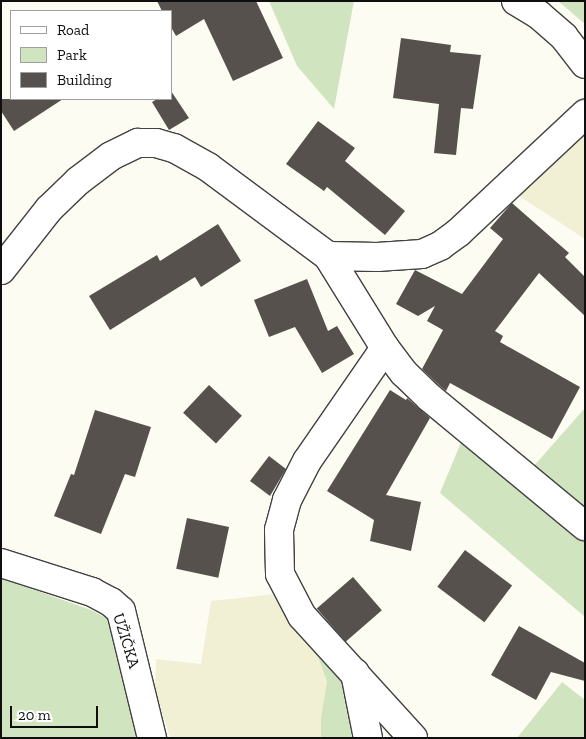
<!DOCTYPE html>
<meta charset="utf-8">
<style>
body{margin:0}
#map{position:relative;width:586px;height:739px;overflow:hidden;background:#fdfcf2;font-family:"Zilla Slab",serif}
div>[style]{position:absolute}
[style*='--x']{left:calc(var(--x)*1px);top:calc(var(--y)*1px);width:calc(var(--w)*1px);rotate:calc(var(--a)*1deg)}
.farmland>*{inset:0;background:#f1f0d4}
.green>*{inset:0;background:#d0e4bf}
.building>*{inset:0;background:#56514c;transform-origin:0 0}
.roads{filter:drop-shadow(1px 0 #424242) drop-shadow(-1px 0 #424242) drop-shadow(0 1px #424242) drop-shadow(0 -1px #424242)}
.street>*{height:28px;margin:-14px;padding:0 14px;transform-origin:14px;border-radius:14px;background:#fff}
span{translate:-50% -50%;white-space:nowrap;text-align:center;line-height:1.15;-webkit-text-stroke:5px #fff;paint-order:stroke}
.street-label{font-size:16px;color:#0f0f0f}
.frame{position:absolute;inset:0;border:2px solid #0f0f0f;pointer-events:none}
.legend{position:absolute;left:10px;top:10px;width:162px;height:90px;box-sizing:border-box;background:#fff;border:1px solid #9f9f9f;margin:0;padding:6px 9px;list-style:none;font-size:15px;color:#0f0f0f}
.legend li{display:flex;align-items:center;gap:10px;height:25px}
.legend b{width:25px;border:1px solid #9f9f9f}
.scale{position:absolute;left:10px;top:706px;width:88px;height:22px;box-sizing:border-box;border:2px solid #0f0f0f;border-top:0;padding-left:6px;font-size:15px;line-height:18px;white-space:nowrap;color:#0f0f0f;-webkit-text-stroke:4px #fff;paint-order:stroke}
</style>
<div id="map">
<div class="farmland">
<div style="clip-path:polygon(585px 130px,585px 239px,516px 194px)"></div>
<div style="clip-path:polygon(276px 594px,317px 654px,327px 682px,321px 717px,321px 738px,170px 738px,155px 689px,156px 659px,201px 664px,211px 601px)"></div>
</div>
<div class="green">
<div style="clip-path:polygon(269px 1px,354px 1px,334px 109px,297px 66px)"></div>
<div style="clip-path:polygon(558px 1px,585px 1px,585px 24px)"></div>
<div style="clip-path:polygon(585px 408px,585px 511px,532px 468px)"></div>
<div style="clip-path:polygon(462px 440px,585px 538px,585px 617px,440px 493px)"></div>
<div style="clip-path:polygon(1px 578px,91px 610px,108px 619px,116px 630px,142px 738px,1px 738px)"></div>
<div style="clip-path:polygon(317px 654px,344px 680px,360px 738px,321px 738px,321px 717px,327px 682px)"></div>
<div style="clip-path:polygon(562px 682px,585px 700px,585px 738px,517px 738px)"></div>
</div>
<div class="building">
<div style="clip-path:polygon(157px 1px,256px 1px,283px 58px,233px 81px,204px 19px,176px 36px,171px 27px,171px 11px,162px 11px)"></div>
<div style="clip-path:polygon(401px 38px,451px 45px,450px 52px,481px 55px,473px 109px,461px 108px,456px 155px,434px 153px,439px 104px,393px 98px)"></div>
<div style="clip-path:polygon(171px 91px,189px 118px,169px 130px,152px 102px,157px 99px,171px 99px)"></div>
<div style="clip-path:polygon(1px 99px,63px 99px,14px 131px,1px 111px)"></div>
<div style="clip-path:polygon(318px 121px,355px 148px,345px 161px,405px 211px,385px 235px,327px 187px,324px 191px,286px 164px)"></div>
<div style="clip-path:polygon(512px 203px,569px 253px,565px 257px,585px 277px,585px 316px,539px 273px,495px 331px,503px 336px,500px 342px,580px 387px,552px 439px,450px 383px,446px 391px,440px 386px,422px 369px,443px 330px,427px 321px,435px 306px,418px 316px,396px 304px,415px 270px,462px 294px,503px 239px,490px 228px)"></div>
<div style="clip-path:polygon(218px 224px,241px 261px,201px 287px,195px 277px,110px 330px,89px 296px,157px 255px,160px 261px)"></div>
<div style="clip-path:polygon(307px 279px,328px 331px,337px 326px,354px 354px,322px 373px,295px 327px,269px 337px,254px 300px)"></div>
<div style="left:209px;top:385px;width:45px;height:38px;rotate:43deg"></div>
<div style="clip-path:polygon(390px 390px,406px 400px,407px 398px,430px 418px,386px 495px,421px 502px,411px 551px,370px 541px,374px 520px,327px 491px)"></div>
<div style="clip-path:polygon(95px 410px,151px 427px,135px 477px,125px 474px,101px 534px,54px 516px,71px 474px,74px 475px)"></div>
<div style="clip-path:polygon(269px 456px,286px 469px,270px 496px,250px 481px)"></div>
<div style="left:187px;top:518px;width:43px;height:52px;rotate:12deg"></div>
<div style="left:465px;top:550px;width:59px;height:46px;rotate:37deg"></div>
<div style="left:353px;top:577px;width:44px;height:48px;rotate:49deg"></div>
<div style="clip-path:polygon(519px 626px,585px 663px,585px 681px,551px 672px,536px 700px,491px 675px)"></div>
</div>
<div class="roads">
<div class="street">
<div style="--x:516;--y:1;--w:27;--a:31"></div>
<div style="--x:539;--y:15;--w:33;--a:41"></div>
<div style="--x:564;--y:37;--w:34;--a:52"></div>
<div style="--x:328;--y:256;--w:49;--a:1.2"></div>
<div style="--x:377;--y:257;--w:45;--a:-3.8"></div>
<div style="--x:422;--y:254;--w:20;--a:-24"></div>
<div style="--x:440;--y:246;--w:24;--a:-36"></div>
<div style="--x:459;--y:232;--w:173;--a:-43.1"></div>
<div style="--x:1;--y:270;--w:78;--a:-51.8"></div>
<div style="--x:49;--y:209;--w:40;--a:-44"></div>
<div style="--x:78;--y:181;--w:41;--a:-37.1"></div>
<div style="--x:111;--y:156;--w:30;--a:-26"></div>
<div style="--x:138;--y:143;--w:18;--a:0"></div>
<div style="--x:156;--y:143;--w:19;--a:16"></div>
<div style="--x:174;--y:148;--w:39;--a:29"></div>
<div style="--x:208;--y:167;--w:149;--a:36.6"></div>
<div style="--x:328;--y:256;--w:108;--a:58.2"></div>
<div style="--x:385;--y:348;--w:31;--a:53"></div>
<div style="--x:404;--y:373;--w:36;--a:44"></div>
<div style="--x:430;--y:398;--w:201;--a:39.6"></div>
<div style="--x:385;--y:348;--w:137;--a:124.6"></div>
<div style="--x:307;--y:461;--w:44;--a:117.1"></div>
<div style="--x:287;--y:500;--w:31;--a:105"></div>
<div style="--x:279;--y:530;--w:44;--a:88.7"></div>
<div style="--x:280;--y:574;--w:47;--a:62.4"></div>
<div style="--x:302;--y:616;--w:165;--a:47.7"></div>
<div style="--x:1;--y:563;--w:96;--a:17.7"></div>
<div style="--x:92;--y:592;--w:21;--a:28"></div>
<div style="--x:111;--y:602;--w:13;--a:42"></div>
<div style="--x:121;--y:611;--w:131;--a:76.3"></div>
<div style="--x:355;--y:673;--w:66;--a:78.7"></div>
</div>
</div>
<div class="street-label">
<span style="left:126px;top:641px;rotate:73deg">UŽIČKA</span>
</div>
<div class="frame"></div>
<ul class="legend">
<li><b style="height:6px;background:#fff"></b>Road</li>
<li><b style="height:14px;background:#d0e4bf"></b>Park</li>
<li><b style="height:14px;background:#56514c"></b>Building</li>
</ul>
<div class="scale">20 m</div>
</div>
